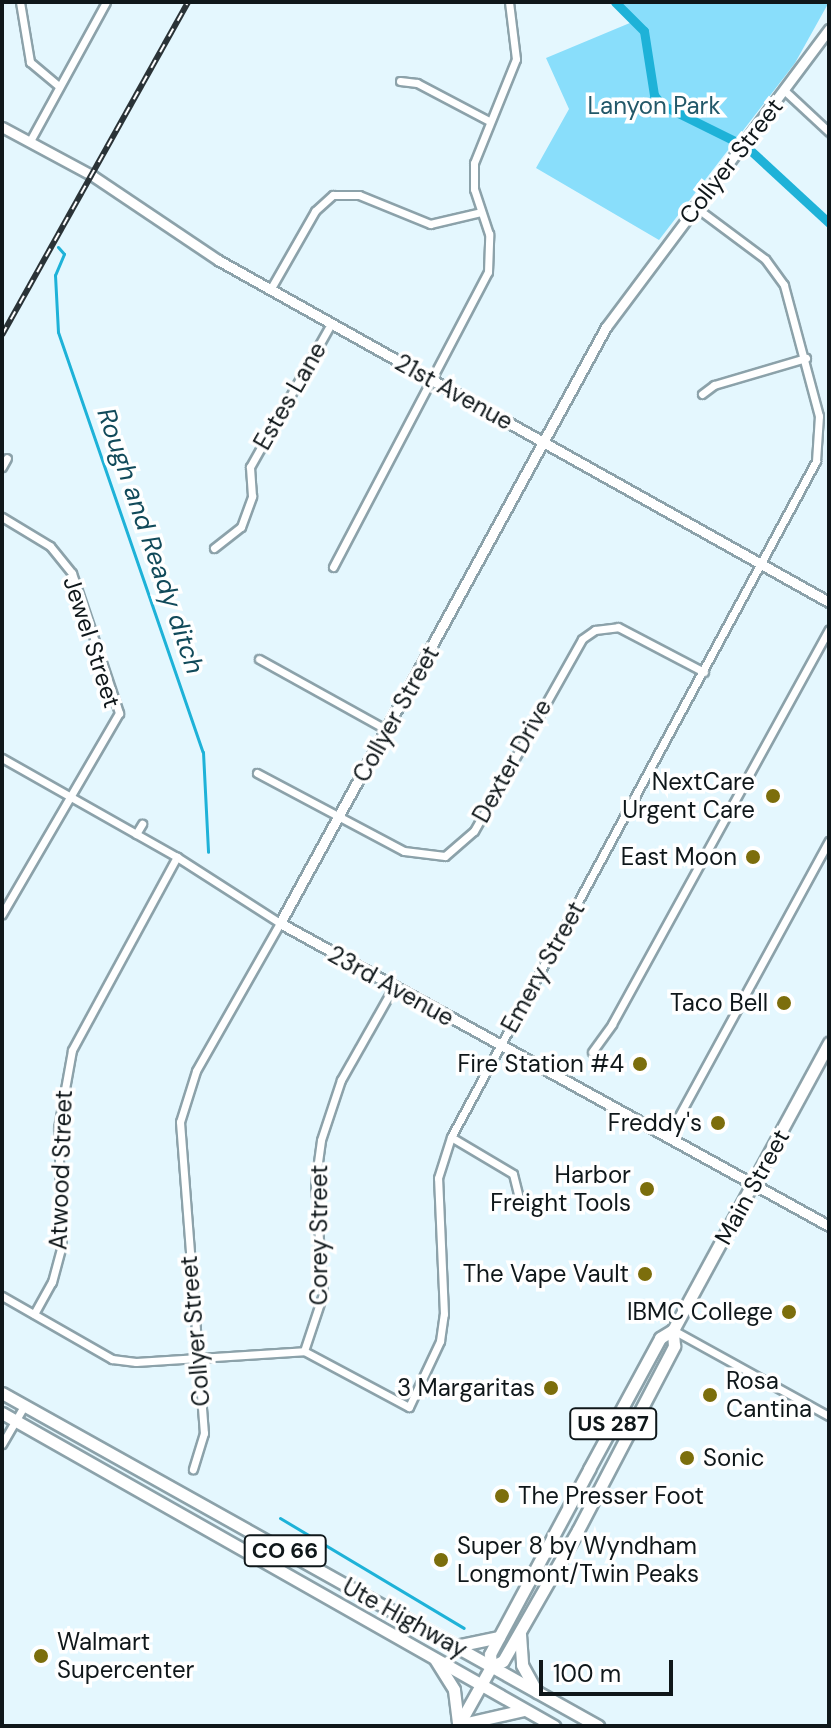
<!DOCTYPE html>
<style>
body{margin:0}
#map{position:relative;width:831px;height:1728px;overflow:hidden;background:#e4f7fe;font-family:"DM Sans",sans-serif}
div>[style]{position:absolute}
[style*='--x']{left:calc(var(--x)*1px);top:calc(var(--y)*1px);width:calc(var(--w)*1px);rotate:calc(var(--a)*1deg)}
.green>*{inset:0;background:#89defb}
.stream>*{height:3px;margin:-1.5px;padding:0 1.5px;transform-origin:1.5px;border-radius:1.5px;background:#1eb2d8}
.canal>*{height:9px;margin:-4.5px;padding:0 4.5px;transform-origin:4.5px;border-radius:4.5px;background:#1eb2d8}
.roads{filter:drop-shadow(2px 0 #8ca2aa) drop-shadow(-2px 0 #8ca2aa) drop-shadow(0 2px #8ca2aa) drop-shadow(0 -2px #8ca2aa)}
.minor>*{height:7px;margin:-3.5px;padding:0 3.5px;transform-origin:3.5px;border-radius:3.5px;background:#fff}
.tertiary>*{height:9px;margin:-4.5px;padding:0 4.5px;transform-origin:4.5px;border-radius:4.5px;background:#fff}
.primary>*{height:11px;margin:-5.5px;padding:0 5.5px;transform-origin:5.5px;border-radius:5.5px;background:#fff}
.trunk>*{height:11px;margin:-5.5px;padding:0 5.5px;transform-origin:5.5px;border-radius:5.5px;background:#fff}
.rail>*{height:6px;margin-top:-3px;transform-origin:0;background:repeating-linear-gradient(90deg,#fff 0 9px,#2a3337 0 18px);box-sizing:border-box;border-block:2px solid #2a3337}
.dots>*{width:22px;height:22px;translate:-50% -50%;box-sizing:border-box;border:4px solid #fff;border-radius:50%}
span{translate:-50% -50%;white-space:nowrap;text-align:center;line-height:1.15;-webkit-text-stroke:7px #fff;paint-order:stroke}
.shield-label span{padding:2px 6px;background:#fff;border:2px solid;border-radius:6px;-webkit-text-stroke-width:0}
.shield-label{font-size:22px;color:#0f171a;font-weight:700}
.park-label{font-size:24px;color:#225869}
.street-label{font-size:24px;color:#0f171a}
.poi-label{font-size:24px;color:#0f171a}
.right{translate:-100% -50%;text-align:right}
.left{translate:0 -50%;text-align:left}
.water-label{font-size:26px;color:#114a5a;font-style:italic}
.frame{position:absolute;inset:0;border:4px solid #0f171a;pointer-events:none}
.scale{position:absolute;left:539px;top:1660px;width:134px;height:36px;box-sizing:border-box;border:4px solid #0f171a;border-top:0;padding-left:10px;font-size:24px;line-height:28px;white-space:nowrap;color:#0f171a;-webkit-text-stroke:6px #fff;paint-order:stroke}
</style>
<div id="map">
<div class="green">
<div style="clip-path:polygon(615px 2px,829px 2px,795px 63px,659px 240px,536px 168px,569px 109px,546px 58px,637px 20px)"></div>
</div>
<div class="stream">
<div style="--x:58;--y:247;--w:9;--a:49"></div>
<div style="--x:64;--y:254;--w:23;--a:113"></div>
<div style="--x:55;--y:275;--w:57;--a:87"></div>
<div style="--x:58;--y:332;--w:444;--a:71"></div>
<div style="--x:203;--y:752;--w:100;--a:87.1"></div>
<div style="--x:280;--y:1518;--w:214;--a:30.9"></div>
</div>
<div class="canal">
<div style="--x:615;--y:2;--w:41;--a:45"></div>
<div style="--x:644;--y:31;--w:65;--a:81.1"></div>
<div style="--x:654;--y:95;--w:13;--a:51"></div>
<div style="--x:662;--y:105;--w:84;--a:26.3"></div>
<div style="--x:750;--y:150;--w:108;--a:42.7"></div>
</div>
<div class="roads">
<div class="minor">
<div style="--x:20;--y:2;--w:61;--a:80.5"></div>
<div style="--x:30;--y:62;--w:38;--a:40"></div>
<div style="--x:400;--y:81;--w:17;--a:7"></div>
<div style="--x:417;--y:83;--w:81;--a:27.8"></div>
<div style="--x:785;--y:91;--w:60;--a:43"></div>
<div style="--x:30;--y:141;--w:158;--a:-61.3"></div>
<div style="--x:270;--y:290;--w:91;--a:-60.3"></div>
<div style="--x:315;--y:211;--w:24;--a:-42"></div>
<div style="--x:333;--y:195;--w:26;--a:0"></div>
<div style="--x:359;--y:195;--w:77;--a:22.2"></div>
<div style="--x:430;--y:224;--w:52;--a:-13.2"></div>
<div style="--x:702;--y:394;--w:15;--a:-37"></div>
<div style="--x:714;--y:385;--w:96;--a:-16.4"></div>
<div style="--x:2;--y:467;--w:10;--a:-61"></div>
<div style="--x:2;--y:517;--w:56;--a:31.1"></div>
<div style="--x:50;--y:546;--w:35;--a:51"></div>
<div style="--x:72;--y:573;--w:148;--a:71.4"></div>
<div style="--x:119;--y:713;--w:233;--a:120.2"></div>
<div style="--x:214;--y:548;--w:34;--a:-38"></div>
<div style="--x:241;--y:527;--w:33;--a:-70"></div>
<div style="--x:252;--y:496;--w:29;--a:-94"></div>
<div style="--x:250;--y:467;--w:164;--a:-60.5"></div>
<div style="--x:333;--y:567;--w:333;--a:-62.3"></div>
<div style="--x:488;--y:272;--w:38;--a:-88"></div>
<div style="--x:489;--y:234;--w:47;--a:-108.4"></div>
<div style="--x:474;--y:189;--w:26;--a:-90"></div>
<div style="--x:474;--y:163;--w:112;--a:-68"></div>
<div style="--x:516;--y:59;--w:57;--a:-97"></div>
<div style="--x:259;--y:659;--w:146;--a:29"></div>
<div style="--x:2;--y:758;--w:201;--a:29.5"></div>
<div style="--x:177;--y:857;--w:122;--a:32.7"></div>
<div style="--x:280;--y:923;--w:170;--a:119.6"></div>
<div style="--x:196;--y:1071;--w:53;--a:107.4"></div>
<div style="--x:180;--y:1122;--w:312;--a:85.6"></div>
<div style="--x:204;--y:1433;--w:38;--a:107"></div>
<div style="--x:257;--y:773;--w:166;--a:28"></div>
<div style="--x:404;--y:851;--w:41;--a:7"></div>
<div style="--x:445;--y:856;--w:38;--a:-41"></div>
<div style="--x:474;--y:831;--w:220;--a:-60.6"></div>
<div style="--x:582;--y:639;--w:16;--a:-35"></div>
<div style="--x:595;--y:630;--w:23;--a:-7"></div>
<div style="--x:618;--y:627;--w:97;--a:27.6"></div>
<div style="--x:136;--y:834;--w:12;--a:-59"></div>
<div style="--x:592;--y:1052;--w:34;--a:-54"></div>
<div style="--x:612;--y:1024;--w:450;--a:-61.2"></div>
<div style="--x:668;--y:1136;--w:336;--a:-61.4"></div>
<div style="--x:451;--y:1137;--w:72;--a:30.8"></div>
<div style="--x:513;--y:1174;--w:21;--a:76"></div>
<div style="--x:2;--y:1296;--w:127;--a:29.8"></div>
<div style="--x:112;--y:1359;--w:24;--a:7"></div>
<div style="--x:136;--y:1362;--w:168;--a:-3.7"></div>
<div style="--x:304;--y:1351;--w:119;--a:28.1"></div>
<div style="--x:409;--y:1407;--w:73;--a:-64.8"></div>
<div style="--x:440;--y:1341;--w:27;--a:-82"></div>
<div style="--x:444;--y:1314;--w:136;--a:-92.5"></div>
<div style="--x:438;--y:1178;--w:43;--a:-72.4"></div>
<div style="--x:451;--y:1137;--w:768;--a:-61.63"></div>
<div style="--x:816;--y:461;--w:45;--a:-86.2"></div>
<div style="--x:819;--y:416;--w:136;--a:-105"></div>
<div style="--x:784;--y:285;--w:32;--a:-126"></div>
<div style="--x:765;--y:259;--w:89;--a:-143.3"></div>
<div style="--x:34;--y:1314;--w:37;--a:-61"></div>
<div style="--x:52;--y:1282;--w:38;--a:-75"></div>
<div style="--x:62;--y:1245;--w:117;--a:-92"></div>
<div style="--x:58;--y:1128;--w:79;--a:-79.8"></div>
<div style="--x:72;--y:1050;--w:220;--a:-61.5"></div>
<div style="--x:673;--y:1330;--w:178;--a:28.9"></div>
<div style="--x:304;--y:1351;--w:60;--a:-71.6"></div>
<div style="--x:323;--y:1294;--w:110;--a:-94.2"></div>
<div style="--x:315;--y:1184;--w:44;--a:-82.2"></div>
<div style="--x:321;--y:1140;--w:63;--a:-71.6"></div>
<div style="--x:341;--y:1080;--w:106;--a:-60.5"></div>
<div style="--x:2;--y:1444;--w:44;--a:-59.9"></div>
</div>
<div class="tertiary">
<div style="--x:829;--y:29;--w:372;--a:126.8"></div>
<div style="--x:606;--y:327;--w:679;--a:118.68"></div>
<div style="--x:280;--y:923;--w:627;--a:28.89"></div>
<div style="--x:2;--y:127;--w:103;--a:28.3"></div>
<div style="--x:93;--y:176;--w:151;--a:33.9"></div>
<div style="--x:218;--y:260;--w:700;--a:29.24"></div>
</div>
<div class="primary">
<div style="--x:2;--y:1393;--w:683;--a:29.19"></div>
<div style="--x:2;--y:1413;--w:635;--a:29.55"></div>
</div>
<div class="trunk">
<div style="--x:520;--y:1634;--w:31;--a:86"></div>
<div style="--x:522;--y:1665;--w:31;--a:61"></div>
<div style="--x:456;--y:1646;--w:44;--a:-11.8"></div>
<div style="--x:435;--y:1659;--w:36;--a:58"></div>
<div style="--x:454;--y:1690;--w:35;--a:83"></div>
<div style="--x:491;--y:1667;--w:13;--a:-27"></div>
<div style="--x:503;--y:1661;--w:151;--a:-60.2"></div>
<div style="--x:578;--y:1530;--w:208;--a:-62.4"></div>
<div style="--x:674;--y:1346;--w:16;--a:-94"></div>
<div style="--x:458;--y:1725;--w:68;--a:-12.8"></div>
<div style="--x:458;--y:1726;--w:68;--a:-60.8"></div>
<div style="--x:491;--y:1667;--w:13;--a:-94"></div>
<div style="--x:490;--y:1654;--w:210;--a:-61.8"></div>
<div style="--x:589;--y:1469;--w:149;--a:-61.5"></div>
<div style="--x:660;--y:1338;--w:15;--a:-32"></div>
<div style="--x:673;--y:1330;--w:327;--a:-61.5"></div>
</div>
</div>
<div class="rail">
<div style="--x:2;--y:335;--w:381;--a:-60.8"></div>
</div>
<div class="dots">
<div style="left:773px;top:796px;background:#7c6e0c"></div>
<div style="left:753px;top:857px;background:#7c6e0c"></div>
<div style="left:784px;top:1003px;background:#7c6e0c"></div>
<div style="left:640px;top:1064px;background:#7c6e0c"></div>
<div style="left:718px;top:1123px;background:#7c6e0c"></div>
<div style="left:647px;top:1189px;background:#7c6e0c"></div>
<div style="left:645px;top:1274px;background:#7c6e0c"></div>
<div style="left:789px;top:1312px;background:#7c6e0c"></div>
<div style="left:551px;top:1388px;background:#7c6e0c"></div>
<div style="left:710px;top:1395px;background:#7c6e0c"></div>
<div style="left:687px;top:1458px;background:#7c6e0c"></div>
<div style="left:502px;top:1496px;background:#7c6e0c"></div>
<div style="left:441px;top:1560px;background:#7c6e0c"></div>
<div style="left:41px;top:1656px;background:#7c6e0c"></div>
</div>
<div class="shield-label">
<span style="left:613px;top:1424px">US 287</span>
<span style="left:285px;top:1551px">CO 66</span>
</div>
<div class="park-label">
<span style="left:654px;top:106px">Lanyon Park</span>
</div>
<div class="street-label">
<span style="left:731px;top:161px;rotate:-52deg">Collyer Street</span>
<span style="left:454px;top:392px;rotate:29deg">21st Avenue</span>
<span style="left:290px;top:396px;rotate:-60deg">Estes Lane</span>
<span style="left:92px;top:642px;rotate:72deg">Jewel Street</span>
<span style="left:396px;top:714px;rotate:-61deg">Collyer Street</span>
<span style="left:512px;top:761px;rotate:-61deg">Dexter Drive</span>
<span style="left:543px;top:967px;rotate:-61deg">Emery Street</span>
<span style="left:391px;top:986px;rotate:29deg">23rd Avenue</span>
<span style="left:61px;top:1170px;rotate:-88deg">Atwood Street</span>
<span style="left:752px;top:1187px;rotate:-61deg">Main Street</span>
<span style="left:319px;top:1235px;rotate:-90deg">Corey Street</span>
<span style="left:195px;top:1331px;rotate:-95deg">Collyer Street</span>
<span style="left:405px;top:1618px;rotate:29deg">Ute Highway</span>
</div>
<div class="poi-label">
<span class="right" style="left:755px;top:796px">NextCare<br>Urgent Care</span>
<span class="right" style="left:737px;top:857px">East Moon</span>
<span class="right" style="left:768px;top:1003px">Taco Bell</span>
<span class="right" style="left:624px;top:1064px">Fire Station #4</span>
<span class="right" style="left:702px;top:1123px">Freddy's</span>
<span class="right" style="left:631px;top:1189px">Harbor<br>Freight Tools</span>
<span class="right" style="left:629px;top:1274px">The Vape Vault</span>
<span class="right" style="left:773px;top:1312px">IBMC College</span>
<span class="left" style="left:726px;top:1395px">Rosa<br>Cantina</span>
<span class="right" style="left:535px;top:1388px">3 Margaritas</span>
<span class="left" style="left:703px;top:1458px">Sonic</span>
<span class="left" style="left:518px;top:1496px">The Presser Foot</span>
<span class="left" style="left:457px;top:1560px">Super 8 by Wyndham<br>Longmont/Twin Peaks</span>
<span class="left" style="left:57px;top:1656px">Walmart<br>Supercenter</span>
</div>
<div class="water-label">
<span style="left:150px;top:541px;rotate:71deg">Rough and Ready ditch</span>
</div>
<div class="frame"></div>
<div class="scale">100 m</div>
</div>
